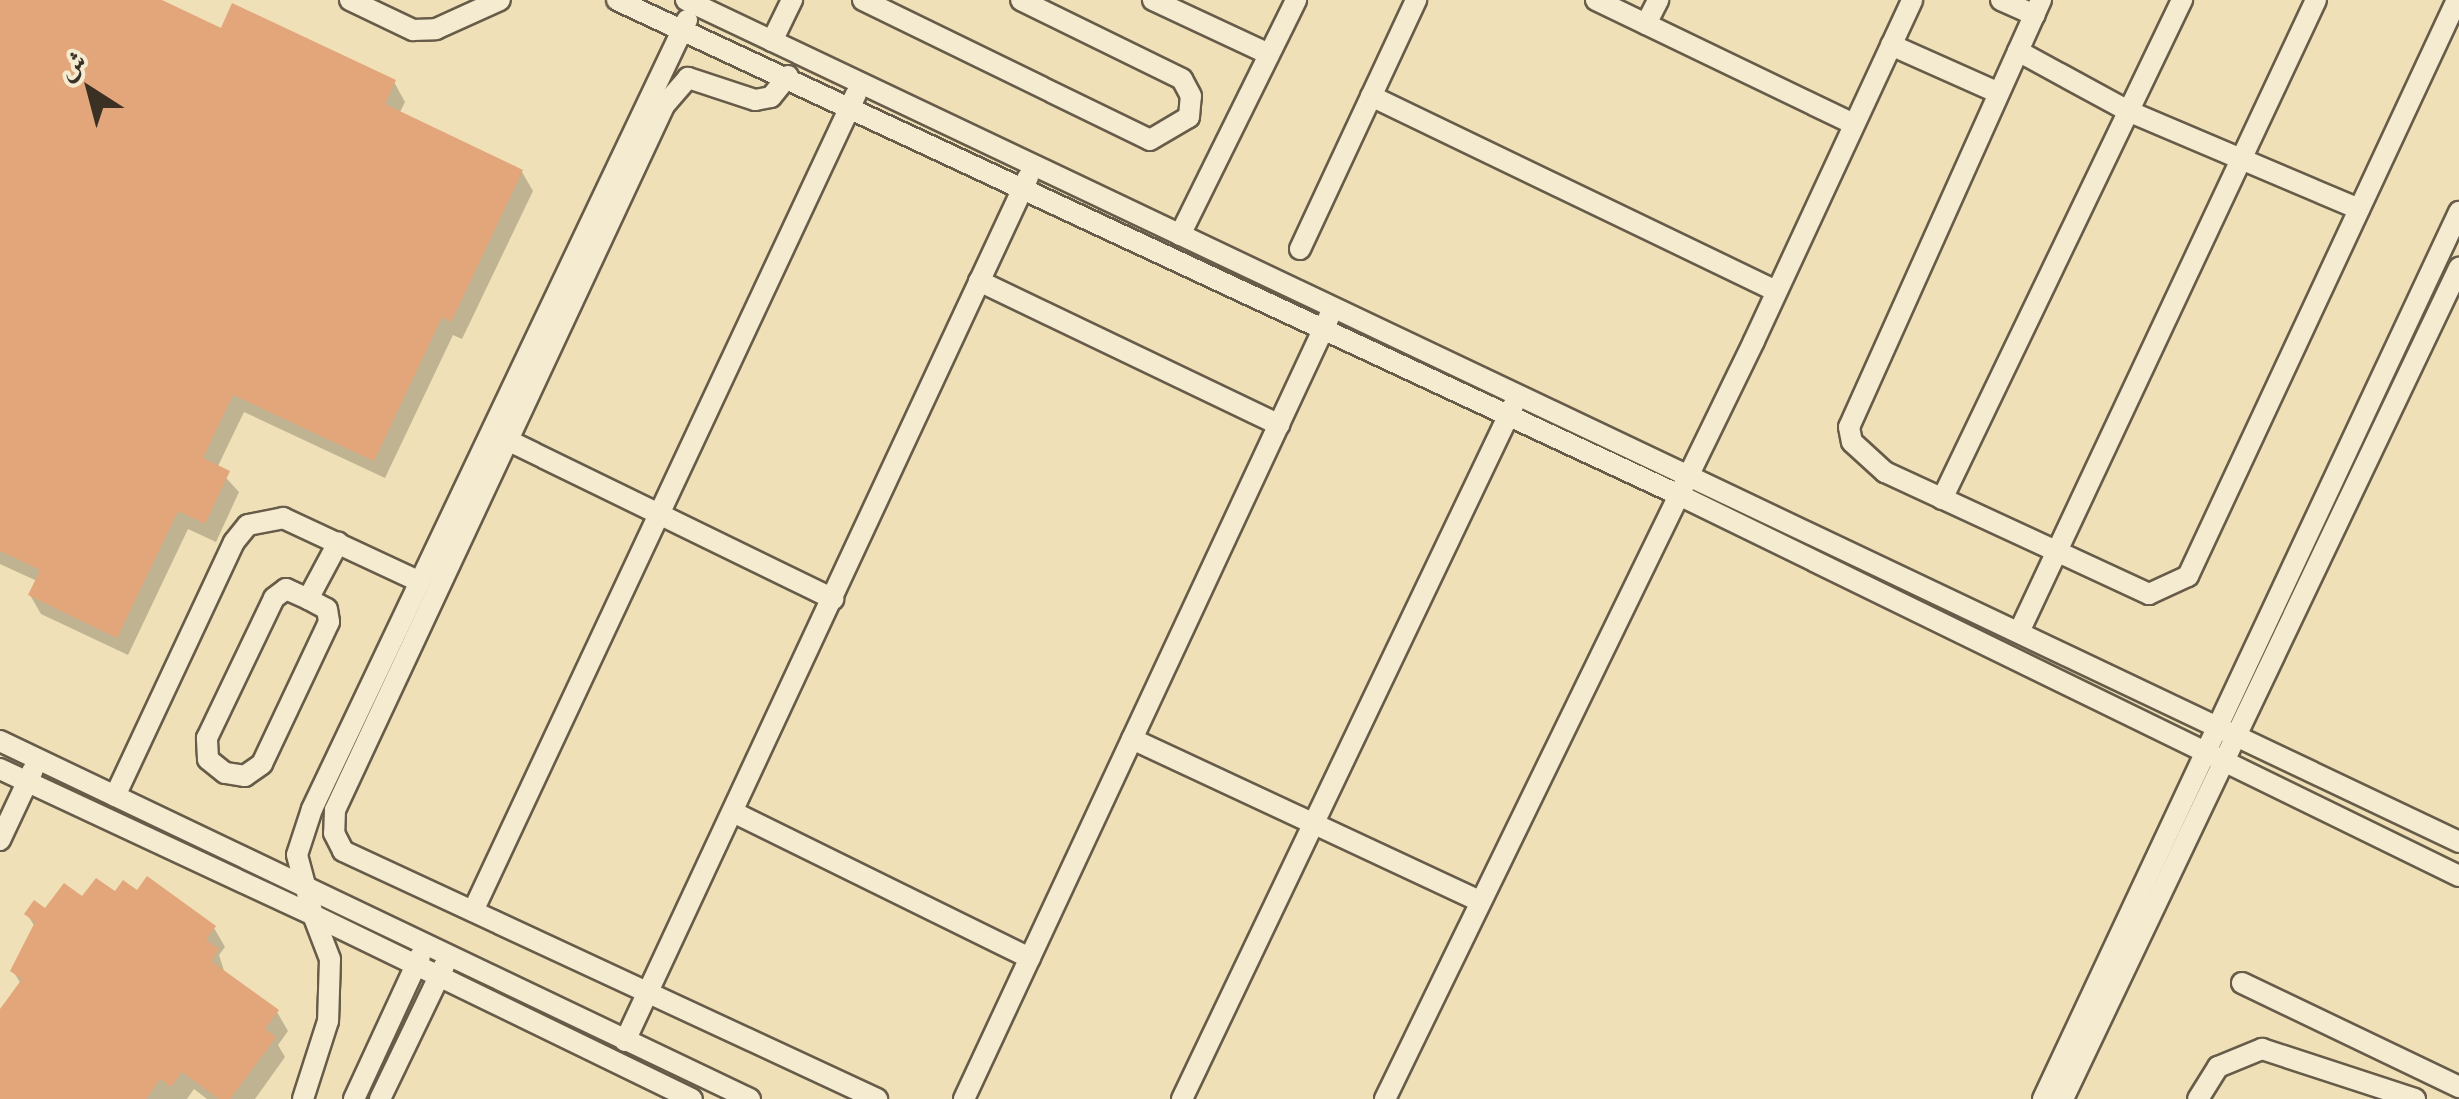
<!DOCTYPE html>
<meta charset="utf-8">
<style>
body{margin:0}
#map{position:relative;width:2459px;height:1099px;overflow:hidden;background:#efe0b7;font-family:"IM FELL French Canon",Amiri,serif}
div>[style]{position:absolute}
[style*='--x']{left:calc(var(--x)*1px);top:calc(var(--y)*1px);width:calc(var(--w)*1px);rotate:calc(var(--a)*1deg)}
.shadow>*{inset:0;background:#0003}
.building>*{inset:0;background:#e3a57a}
.roads{filter:drop-shadow(2px 0 #675c49) drop-shadow(-2px 0 #675c49) drop-shadow(0 2px #675c49) drop-shadow(0 -2px #675c49)}
.minor>*{height:20px;margin:-10px;padding:0 10px;transform-origin:10px;border-radius:10px;background:#f5ebd0}
span{translate:-50% -50%;white-space:nowrap;text-align:center;line-height:1.15;-webkit-text-stroke:9px #f5ebd0;paint-order:stroke}
.north{position:absolute;left:40px;top:40px;width:100px;height:100px;-webkit-text-stroke:8px #f5ebd0;paint-order:stroke;rotate:324deg;font-size:28px;font-weight:700;line-height:40px;text-align:center;color:#3a3024}
.north::after{content:'';display:block;margin:auto;width:35px;height:45px;background:#3a3024;clip-path:polygon(50% 0,100% 100%,50% 72%,0 100%)}
</style>
<div id="map">
<div class="shadow">
<div style="clip-path:polygon(1px 0,156px 0,222px 31px,394px 82px,405px 102px,399px 114px,522px 172px,533px 191px,462px 339px,453px 335px,385px 478px,244px 412px,217px 468px,239px 492px,216px 542px,188px 529px,128px 655px,41px 614px,30px 595px,37px 581px,0 564px)"></div>
<div style="clip-path:polygon(138px 893px,214px 928px,225px 947px,219px 955px,225px 974px,277px 1012px,288px 1031px,278px 1045px,285px 1057px,255px 1099px,207px 1099px,194px 1089px,187px 1099px,0 1099px,0 1013px,21px 984px,13px 971px,35px 927px,27px 914px)"></div>
</div>
<div class="building">
<div style="clip-path:polygon(0 0,162px 0,221px 28px,232px 3px,396px 80px,385px 104px,523px 170px,451px 322px,442px 317px,374px 461px,233px 395px,203px 458px,230px 471px,205px 524px,178px 511px,117px 638px,28px 595px,40px 570px,0 551px)"></div>
<div style="clip-path:polygon(147px 876px,216px 926px,206px 940px,219px 949px,211px 961px,279px 1010px,265px 1029px,276px 1037px,230px 1099px,219px 1099px,182px 1072px,171px 1087px,160px 1079px,146px 1099px,0 1099px,0 1009px,22px 979px,10px 971px,35px 922px,24px 914px,34px 900px,45px 908px,64px 883px,82px 896px,96px 878px,115px 891px,123px 880px,137px 890px)"></div>
</div>
<div class="roads">
<div class="minor">
<div style="--x:350;--y:0;--w:70;--a:25.5"></div>
<div style="--x:413;--y:30;--w:23;--a:-2"></div>
<div style="--x:436;--y:29;--w:70;--a:-24.4"></div>
<div style="--x:617;--y:0;--w:1172;--a:24.99"></div>
<div style="--x:1679;--y:495;--w:868;--a:26.03"></div>
<div style="--x:686;--y:0;--w:1963;--a:25.4"></div>
<div style="--x:863;--y:0;--w:319;--a:26"></div>
<div style="--x:1150;--y:140;--w:45;--a:-30.5"></div>
<div style="--x:1189;--y:117;--w:21;--a:-85"></div>
<div style="--x:1191;--y:96;--w:19;--a:-118"></div>
<div style="--x:1182;--y:79;--w:179;--a:-153.9"></div>
<div style="--x:1153;--y:0;--w:128;--a:25"></div>
<div style="--x:1596;--y:0;--w:286;--a:25.7"></div>
<div style="--x:2001;--y:0;--w:37;--a:24"></div>
<div style="--x:2041;--y:0;--w:468;--a:114.2"></div>
<div style="--x:1849;--y:427;--w:15;--a:79"></div>
<div style="--x:1852;--y:442;--w:45;--a:42.3"></div>
<div style="--x:1885;--y:472;--w:291;--a:24.8"></div>
<div style="--x:2149;--y:594;--w:43;--a:-24.8"></div>
<div style="--x:2188;--y:576;--w:636;--a:-64.97"></div>
<div style="--x:687;--y:20;--w:874;--a:115.42"></div>
<div style="--x:312;--y:809;--w:48;--a:108.1"></div>
<div style="--x:297;--y:855;--w:62;--a:75.1"></div>
<div style="--x:313;--y:915;--w:421;--a:25.9"></div>
<div style="--x:1646;--y:24;--w:27;--a:-63"></div>
<div style="--x:772;--y:41;--w:46;--a:-64"></div>
<div style="--x:1891;--y:45;--w:118;--a:24"></div>
<div style="--x:2018;--y:51;--w:125;--a:28.6"></div>
<div style="--x:2128;--y:111;--w:251;--a:23"></div>
<div style="--x:788;--y:76;--w:27;--a:129"></div>
<div style="--x:771;--y:97;--w:16;--a:169"></div>
<div style="--x:755;--y:100;--w:71;--a:-161.8"></div>
<div style="--x:688;--y:78;--w:37;--a:131"></div>
<div style="--x:664;--y:106;--w:777;--a:115.05"></div>
<div style="--x:335;--y:810;--w:23;--a:92"></div>
<div style="--x:334;--y:833;--w:20;--a:63"></div>
<div style="--x:343;--y:851;--w:589;--a:24.91"></div>
<div style="--x:1371;--y:96;--w:450;--a:25.7"></div>
<div style="--x:1180;--y:235;--w:262;--a:-63.7"></div>
<div style="--x:1300;--y:249;--w:275;--a:-65"></div>
<div style="--x:979;--y:281;--w:333;--a:25.6"></div>
<div style="--x:499;--y:436;--w:372;--a:26"></div>
<div style="--x:1942;--y:499;--w:554;--a:-64.31"></div>
<div style="--x:308;--y:599;--w:21;--a:28"></div>
<div style="--x:327;--y:609;--w:13;--a:81"></div>
<div style="--x:329;--y:622;--w:157;--a:115.3"></div>
<div style="--x:262;--y:764;--w:21;--a:145"></div>
<div style="--x:245;--y:776;--w:20;--a:-171"></div>
<div style="--x:225;--y:773;--w:22;--a:-141"></div>
<div style="--x:208;--y:759;--w:21;--a:-93"></div>
<div style="--x:207;--y:738;--w:155;--a:-64.4"></div>
<div style="--x:274;--y:598;--w:15;--a:-37"></div>
<div style="--x:286;--y:589;--w:24;--a:24"></div>
<div style="--x:308;--y:599;--w:64;--a:-61.8"></div>
<div style="--x:2019;--y:632;--w:698;--a:-64.83"></div>
<div style="--x:1132;--y:739;--w:383;--a:25"></div>
<div style="--x:0;--y:741;--w:831;--a:25.52"></div>
<div style="--x:0;--y:769;--w:345;--a:25"></div>
<div style="--x:313;--y:915;--w:47;--a:68.9"></div>
<div style="--x:330;--y:959;--w:62;--a:91.8"></div>
<div style="--x:328;--y:1021;--w:82;--a:107.8"></div>
<div style="--x:115;--y:796;--w:280;--a:-64.9"></div>
<div style="--x:234;--y:542;--w:22;--a:-51"></div>
<div style="--x:248;--y:525;--w:36;--a:-11"></div>
<div style="--x:283;--y:518;--w:151;--a:25"></div>
<div style="--x:733;--y:812;--w:331;--a:26.2"></div>
<div style="--x:0;--y:840;--w:77;--a:-64.8"></div>
<div style="--x:473;--y:911;--w:902;--a:-64.88"></div>
<div style="--x:2242;--y:983;--w:241;--a:25.6"></div>
<div style="--x:625;--y:1041;--w:953;--a:-64.99"></div>
<div style="--x:354;--y:1099;--w:157;--a:-65.2"></div>
<div style="--x:380;--y:1099;--w:148;--a:-64.3"></div>
<div style="--x:964;--y:1099;--w:863;--a:-64.98"></div>
<div style="--x:1182;--y:1099;--w:768;--a:-64.47"></div>
<div style="--x:1385;--y:1099;--w:843;--a:-64.04"></div>
<div style="--x:1754;--y:341;--w:376;--a:-65.1"></div>
<div style="--x:2043;--y:1099;--w:980;--a:-64.87"></div>
<div style="--x:2063;--y:1099;--w:921;--a:-64.52"></div>
<div style="--x:2198;--y:1099;--w:38;--a:-58"></div>
<div style="--x:2218;--y:1067;--w:48;--a:-22.2"></div>
<div style="--x:2262;--y:1049;--w:161;--a:18.1"></div>
</div>
</div>
<div class="north">ش</div>
</div>
